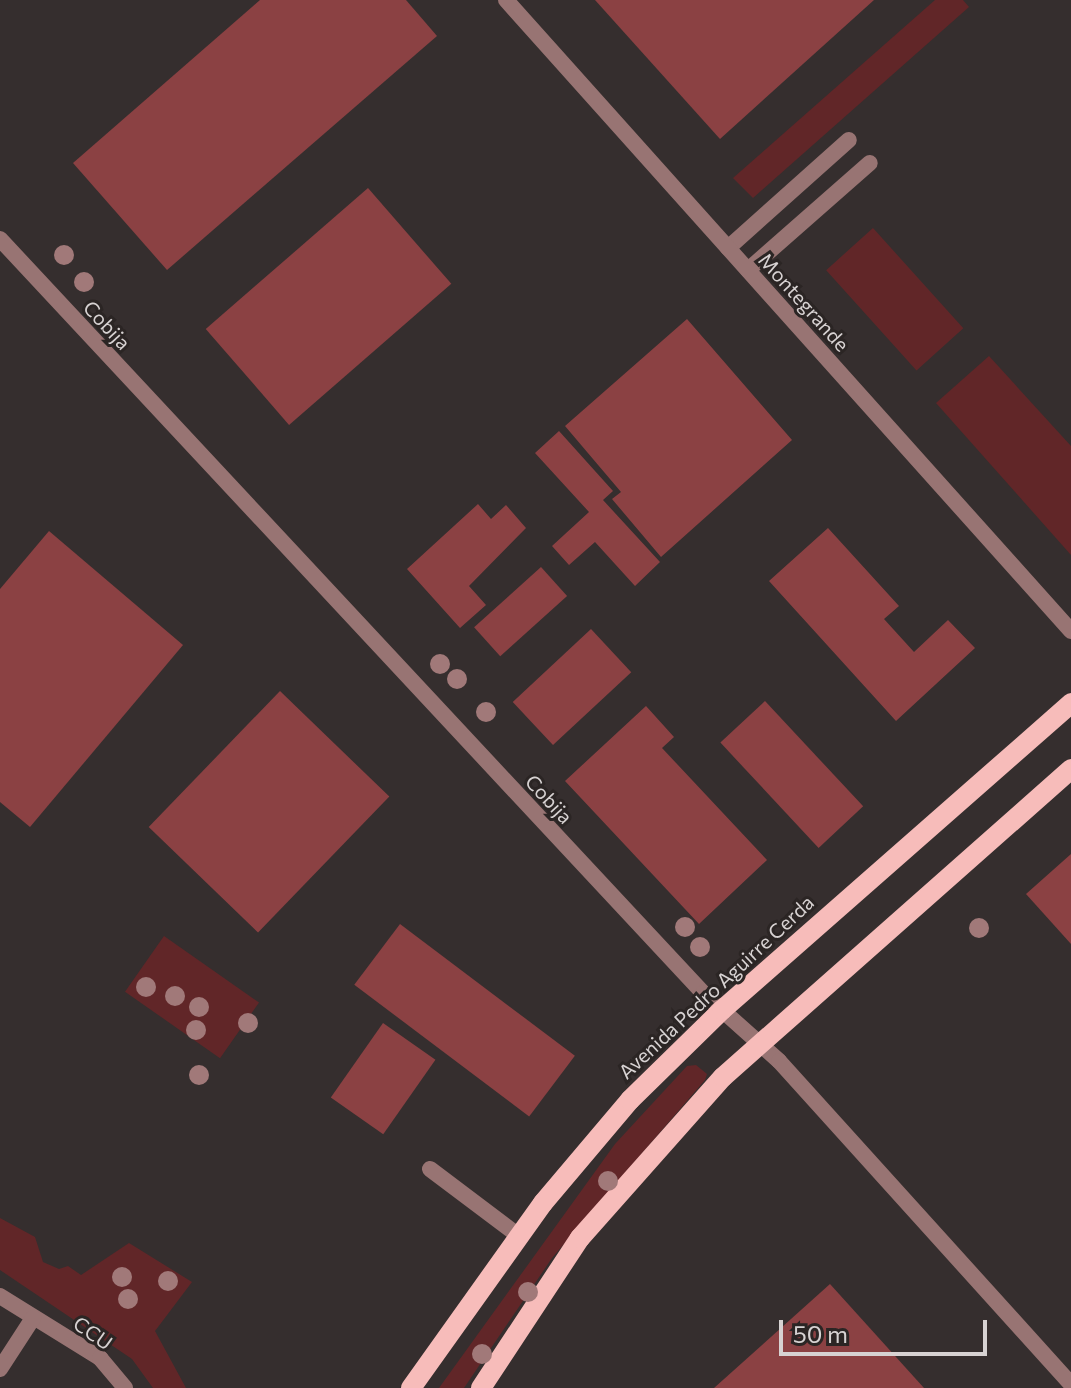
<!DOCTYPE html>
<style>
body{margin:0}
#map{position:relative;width:1071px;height:1388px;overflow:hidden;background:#352e2e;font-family:Commissioner,sans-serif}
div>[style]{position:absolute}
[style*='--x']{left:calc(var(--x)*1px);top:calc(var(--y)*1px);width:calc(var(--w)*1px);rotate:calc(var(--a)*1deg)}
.green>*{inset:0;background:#612628;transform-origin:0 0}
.building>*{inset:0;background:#8b4143;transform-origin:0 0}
.service>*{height:16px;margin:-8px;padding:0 8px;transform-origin:8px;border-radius:8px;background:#987473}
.minor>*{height:16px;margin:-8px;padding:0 8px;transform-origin:8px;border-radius:8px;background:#987473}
.tertiary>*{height:16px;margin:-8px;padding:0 8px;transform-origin:8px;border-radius:8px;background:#987473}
.primary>*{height:20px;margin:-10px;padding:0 10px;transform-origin:10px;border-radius:10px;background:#f7bcba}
.trees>*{width:20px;height:20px;margin:-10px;border-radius:50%;background:#a17979}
span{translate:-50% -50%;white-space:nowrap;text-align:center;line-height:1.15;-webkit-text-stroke:6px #2b2524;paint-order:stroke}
.street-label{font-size:20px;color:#d7d2d2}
.scale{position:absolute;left:779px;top:1320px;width:208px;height:36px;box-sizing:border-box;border:4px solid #d7d2d2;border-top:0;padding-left:10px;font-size:24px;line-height:28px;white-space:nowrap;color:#d7d2d2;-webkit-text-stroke:6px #2b2524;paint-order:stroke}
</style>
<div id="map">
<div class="green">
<div style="clip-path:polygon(935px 0,963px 0,969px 7px,753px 198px,733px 178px)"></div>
<div style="left:873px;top:228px;width:135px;height:63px;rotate:48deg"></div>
<div style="clip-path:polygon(989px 356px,1071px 446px,1071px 555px,936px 403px)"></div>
<div style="left:164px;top:936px;width:116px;height:68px;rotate:35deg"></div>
<div style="clip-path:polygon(696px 1065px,707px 1074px,705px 1080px,552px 1258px,464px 1388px,439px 1388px,615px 1144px,687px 1066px)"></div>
<div style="clip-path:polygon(0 1218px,35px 1237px,43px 1262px,59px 1269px,68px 1266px,81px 1275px,129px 1243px,192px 1282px,155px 1331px,186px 1388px,153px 1388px,132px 1359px,0 1270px)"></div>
</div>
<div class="building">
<div style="clip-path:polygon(260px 0,406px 0,437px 36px,167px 270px,73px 163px)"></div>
<div style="clip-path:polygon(595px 0,874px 0,720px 139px)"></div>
<div style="left:368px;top:188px;width:127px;height:215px;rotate:49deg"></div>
<div style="clip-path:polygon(687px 319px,792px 440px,661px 557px,612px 499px,621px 492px,565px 426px)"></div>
<div style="clip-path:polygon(559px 431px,613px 491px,603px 500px,660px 562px,635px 586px,595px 542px,569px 565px,552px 546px,589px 512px,535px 453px)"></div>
<div style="clip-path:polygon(478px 504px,491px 519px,506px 505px,526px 528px,469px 586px,486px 605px,460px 628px,407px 569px)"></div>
<div style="clip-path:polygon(828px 528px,899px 606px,884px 619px,914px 652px,948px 620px,975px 648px,896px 721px,769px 581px)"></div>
<div style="clip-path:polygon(49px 531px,183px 645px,30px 827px,0 802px,0 589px)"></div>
<div style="left:541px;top:567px;width:39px;height:90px;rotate:48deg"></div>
<div style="left:591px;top:629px;width:59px;height:107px;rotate:47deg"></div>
<div style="left:280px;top:691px;width:152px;height:189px;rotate:44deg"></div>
<div style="left:765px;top:701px;width:144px;height:61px;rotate:47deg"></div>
<div style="clip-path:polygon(646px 706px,674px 737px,662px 748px,767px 860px,699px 924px,565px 781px)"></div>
<div style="clip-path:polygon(1071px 854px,1071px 944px,1026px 894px)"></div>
<div style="left:400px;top:924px;width:219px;height:76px;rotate:37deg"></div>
<div style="left:383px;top:1023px;width:64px;height:91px;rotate:35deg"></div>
<div style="clip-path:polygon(830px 1284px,924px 1388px,714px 1388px)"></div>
</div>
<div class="service">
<div style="--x:728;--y:248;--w:162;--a:-41.8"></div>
<div style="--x:748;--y:270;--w:162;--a:-41.3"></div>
<div style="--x:430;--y:1169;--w:111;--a:37"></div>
<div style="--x:0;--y:1296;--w:118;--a:31.8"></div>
<div style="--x:100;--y:1358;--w:39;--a:50"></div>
<div style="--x:0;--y:1369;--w:61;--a:-57.1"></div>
</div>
<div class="minor">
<div style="--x:506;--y:0;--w:847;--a:48.16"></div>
</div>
<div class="tertiary">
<div style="--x:0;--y:239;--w:1031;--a:47"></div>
<div style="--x:703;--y:993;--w:102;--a:41.8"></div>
<div style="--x:779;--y:1061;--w:435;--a:47.9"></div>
</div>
<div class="primary">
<div style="--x:411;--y:1388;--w:227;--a:-54.5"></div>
<div style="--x:543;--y:1203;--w:135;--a:-49.8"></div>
<div style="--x:630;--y:1100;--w:129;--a:-44.4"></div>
<div style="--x:722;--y:1010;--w:465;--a:-41.3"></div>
<div style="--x:481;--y:1388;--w:180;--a:-56.6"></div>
<div style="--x:580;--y:1238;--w:215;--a:-48.4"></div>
<div style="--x:723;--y:1077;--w:465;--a:-41.5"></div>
</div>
<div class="trees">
<div style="left:64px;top:255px"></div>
<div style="left:84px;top:282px"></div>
<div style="left:440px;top:664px"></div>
<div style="left:457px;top:679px"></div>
<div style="left:486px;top:712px"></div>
<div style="left:685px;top:927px"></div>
<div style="left:979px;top:928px"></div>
<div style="left:700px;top:947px"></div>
<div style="left:146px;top:987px"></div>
<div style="left:175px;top:996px"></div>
<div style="left:199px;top:1007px"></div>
<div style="left:248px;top:1023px"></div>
<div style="left:196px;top:1030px"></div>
<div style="left:199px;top:1075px"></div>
<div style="left:608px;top:1181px"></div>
<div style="left:122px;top:1277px"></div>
<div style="left:168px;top:1281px"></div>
<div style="left:528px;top:1292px"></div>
<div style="left:128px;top:1299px"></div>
<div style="left:482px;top:1354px"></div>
</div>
<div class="street-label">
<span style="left:804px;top:302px;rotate:48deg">Montegrande</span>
<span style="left:107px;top:325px;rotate:47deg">Cobija</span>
<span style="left:549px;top:799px;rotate:47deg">Cobija</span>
<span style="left:716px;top:987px;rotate:-43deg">Avenida Pedro Aguirre Cerda</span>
<span style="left:93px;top:1333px;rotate:35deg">CCU</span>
</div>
<div class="scale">50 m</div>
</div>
